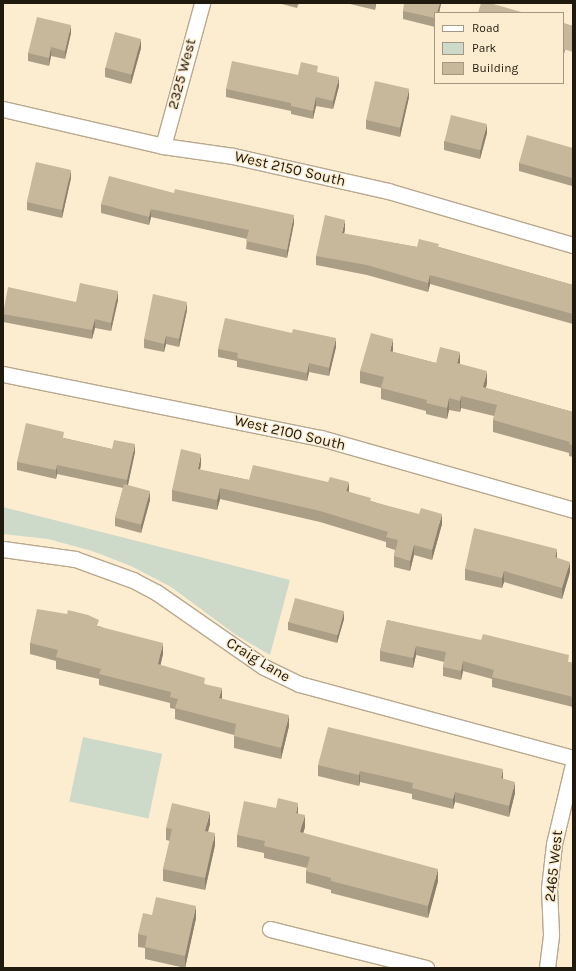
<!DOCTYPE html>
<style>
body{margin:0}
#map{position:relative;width:576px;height:971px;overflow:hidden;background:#fdedd0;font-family:Karla,sans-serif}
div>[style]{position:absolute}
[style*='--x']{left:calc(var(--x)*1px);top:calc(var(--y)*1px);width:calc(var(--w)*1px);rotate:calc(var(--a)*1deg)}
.green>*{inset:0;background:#cddaca;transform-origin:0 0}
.roads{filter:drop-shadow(1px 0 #b8a88d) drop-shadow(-1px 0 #b8a88d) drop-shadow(0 1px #b8a88d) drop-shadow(0 -1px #b8a88d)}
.street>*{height:15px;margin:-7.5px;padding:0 7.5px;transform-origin:7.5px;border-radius:7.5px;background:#fff}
.wall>*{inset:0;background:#ab9e86;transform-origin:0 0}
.shaded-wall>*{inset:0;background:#8b816d}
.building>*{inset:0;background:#c7b89c;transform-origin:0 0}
span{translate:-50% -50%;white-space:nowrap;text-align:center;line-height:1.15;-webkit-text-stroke:3px #fdedd0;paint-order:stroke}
.street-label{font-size:15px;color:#1f190e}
.frame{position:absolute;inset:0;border:4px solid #1f190e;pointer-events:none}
.legend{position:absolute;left:434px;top:12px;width:130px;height:72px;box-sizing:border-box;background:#fdedd0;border:1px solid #a49882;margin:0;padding:5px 7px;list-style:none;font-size:12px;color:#1f190e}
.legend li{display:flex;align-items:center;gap:8px;height:20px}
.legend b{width:20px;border:1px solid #a49882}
</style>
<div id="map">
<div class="green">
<div style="clip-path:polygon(3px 507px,290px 580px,270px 655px,236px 635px,171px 587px,131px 566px,92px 551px,48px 539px,3px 534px)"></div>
<div style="left:83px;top:737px;width:81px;height:66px;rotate:12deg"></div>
</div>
<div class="roads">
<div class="street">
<div style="--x:3;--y:109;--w:164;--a:13"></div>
<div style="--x:163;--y:146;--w:71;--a:8.1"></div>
<div style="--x:233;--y:156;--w:159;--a:12.7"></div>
<div style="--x:388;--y:191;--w:193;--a:16.3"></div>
<div style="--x:163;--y:146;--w:148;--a:-74.7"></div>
<div style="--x:3;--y:374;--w:324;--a:11.4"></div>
<div style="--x:321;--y:438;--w:262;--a:15.9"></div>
<div style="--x:3;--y:549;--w:73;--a:7.9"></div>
<div style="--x:75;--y:559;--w:62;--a:19.9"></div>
<div style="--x:133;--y:580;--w:26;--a:28"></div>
<div style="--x:156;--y:592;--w:131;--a:34.8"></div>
<div style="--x:264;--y:667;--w:39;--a:26"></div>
<div style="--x:299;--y:684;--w:284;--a:15.1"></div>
<div style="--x:270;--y:929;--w:161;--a:14"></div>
<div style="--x:547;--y:968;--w:34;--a:-83"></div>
<div style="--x:551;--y:934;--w:46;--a:-92.5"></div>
<div style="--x:549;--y:888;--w:44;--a:-83.5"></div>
<div style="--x:554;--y:844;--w:82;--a:-76.6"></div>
</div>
</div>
<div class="wall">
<div style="clip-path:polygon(278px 3px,299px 3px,297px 8px)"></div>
<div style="clip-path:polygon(346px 3px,376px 3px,375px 10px)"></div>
<div style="clip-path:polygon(441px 3px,439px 13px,435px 13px,435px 27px,403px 19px,403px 11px)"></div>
<div style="left:563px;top:23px;width:10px;height:39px;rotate:17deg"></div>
<div style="clip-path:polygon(71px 33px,65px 59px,51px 56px,49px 66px,28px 61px,28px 53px)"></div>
<div style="clip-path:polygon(141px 48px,131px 84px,105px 77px,105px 68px)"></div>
<div style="clip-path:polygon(318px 73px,339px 86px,333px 109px,316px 106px,313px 119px,291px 114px,291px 111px,226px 97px,226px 89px,298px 75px)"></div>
<div style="clip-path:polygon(409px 97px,400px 137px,366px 129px,366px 120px)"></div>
<div style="clip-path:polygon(487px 133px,480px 159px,444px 150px,444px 141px)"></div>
<div style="clip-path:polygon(573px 148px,572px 186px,519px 171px,519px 163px)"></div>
<div style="clip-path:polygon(71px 178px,62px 218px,27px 210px,27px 202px)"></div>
<div style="clip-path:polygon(101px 204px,294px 223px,287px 258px,246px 249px,247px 239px,151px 217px,149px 225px,101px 213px)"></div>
<div style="clip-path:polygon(345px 229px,344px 234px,417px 247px,439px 247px,573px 285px,573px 324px,430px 284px,428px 292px,367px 275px,316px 265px,316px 256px)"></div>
<div style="clip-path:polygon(118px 300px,111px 331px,95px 328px,92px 339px,3px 322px,3px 312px,76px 302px)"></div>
<div style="clip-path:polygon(187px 310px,179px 347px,166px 344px,164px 352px,144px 348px,144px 339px)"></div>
<div style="clip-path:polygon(336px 347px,329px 376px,309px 372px,307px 381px,237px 367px,237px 361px,218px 357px,218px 349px)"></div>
<div style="clip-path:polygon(393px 350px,393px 352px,436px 363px,459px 364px,487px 383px,486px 388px,573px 412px,573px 457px,569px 456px,569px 453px,493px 432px,493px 420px,494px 416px,461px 408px,460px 412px,449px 410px,447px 419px,426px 414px,426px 411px,381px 399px,381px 388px,360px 383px,360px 371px)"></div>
<div style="clip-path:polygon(64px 438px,112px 449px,135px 452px,128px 485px,150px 500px,141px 533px,115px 526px,115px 518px,123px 488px,57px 474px,56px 479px,17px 470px,17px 462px)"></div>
<div style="clip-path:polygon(201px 464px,200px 470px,249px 480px,349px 492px,371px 501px,442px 524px,432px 560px,414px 555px,410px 571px,394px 567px,394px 556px,395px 550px,386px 547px,386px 542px,320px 522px,220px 499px,217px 510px,172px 501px,172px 490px)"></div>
<div style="clip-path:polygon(557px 558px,570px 572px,562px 599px,504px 582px,502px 588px,465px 580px,465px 569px)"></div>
<div style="clip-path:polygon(344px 619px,337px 643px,288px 630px,288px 622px)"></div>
<div style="clip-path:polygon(387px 620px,573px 663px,573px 707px,492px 687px,492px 679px,463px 671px,461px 680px,443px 676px,443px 667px,444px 662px,416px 655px,413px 668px,380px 661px,380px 651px)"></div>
<div style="clip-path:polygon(99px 626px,163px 654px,160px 665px,205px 684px,222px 699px,289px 726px,281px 759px,234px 748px,234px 735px,175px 719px,175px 709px,170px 708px,170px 703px,99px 685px,99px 679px,56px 669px,56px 661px,30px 654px,30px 643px)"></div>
<div style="clip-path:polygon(318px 765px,503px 779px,515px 793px,509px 817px,455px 802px,453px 809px,412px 799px,412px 794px,360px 782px,359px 786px,318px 776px)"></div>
<div style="clip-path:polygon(298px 814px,305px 827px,303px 833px,438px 881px,428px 918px,331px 893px,331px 890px,306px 883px,306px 871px,307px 868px,264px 858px,264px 853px,237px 847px,237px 835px)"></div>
<div style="clip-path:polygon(210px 824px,208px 831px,215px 845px,205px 890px,163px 881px,163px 869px,170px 841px,166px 840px,166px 828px)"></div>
<div style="clip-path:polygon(152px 915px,196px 918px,185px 968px,145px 959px,145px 948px,138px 947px,138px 934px)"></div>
</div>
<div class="shaded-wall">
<div style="clip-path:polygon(375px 3px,376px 3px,375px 10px)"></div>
<div style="clip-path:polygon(440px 3px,441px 3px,441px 4px,439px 13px,437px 13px)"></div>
<div style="clip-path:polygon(71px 25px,71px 33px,65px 59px,65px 51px)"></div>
<div style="clip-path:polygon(141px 39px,141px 48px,131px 84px,131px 75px)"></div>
<div style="clip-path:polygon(51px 47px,51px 56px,49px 66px,49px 58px)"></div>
<div style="clip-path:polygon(339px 77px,339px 86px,333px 109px,333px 101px)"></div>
<div style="clip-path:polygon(409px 89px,409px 97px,400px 137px,400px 128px)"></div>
<div style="clip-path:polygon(316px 97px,316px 106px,313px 119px,313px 111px)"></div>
<div style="clip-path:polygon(487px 124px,487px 133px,480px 159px,480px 151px)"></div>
<div style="clip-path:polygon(71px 170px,71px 178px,62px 218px,62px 210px)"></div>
<div style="clip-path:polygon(573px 174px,573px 182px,572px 186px,572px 178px)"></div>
<div style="clip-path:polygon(151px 209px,151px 217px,149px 225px,149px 217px)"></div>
<div style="clip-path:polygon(294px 215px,294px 223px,287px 258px,287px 250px)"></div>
<div style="clip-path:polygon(345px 220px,345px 229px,342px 243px,342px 233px)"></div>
<div style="clip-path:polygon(430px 275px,430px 284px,428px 292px,428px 283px)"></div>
<div style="clip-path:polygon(118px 291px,118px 300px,111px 331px,111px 323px)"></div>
<div style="clip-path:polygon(187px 302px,187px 310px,179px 347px,179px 339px)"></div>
<div style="clip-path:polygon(95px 319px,95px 328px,92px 339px,92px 330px)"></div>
<div style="clip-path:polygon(166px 336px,166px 344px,164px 352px,164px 344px)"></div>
<div style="clip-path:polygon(336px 338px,336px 347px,329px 376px,329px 368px)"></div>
<div style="clip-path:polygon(393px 339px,393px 350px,390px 362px,390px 351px)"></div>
<div style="clip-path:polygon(460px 352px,460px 364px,457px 375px,457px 363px)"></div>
<div style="clip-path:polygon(309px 363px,309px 372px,307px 381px,307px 373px)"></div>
<div style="clip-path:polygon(487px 371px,487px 383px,483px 399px,483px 387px)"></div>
<div style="clip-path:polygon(461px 396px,461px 408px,460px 412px,460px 401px)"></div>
<div style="clip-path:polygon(449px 398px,449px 410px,447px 419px,447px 408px)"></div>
<div style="clip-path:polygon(135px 444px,135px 452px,127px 489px,127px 480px)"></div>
<div style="clip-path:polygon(201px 454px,201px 464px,198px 480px,198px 469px)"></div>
<div style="clip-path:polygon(57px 465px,57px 474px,56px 479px,56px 470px)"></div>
<div style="clip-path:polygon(349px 482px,349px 493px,346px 491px)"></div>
<div style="clip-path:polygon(220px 488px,220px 499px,217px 510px,217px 500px)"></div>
<div style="clip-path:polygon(150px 491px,150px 500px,141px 533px,141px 525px)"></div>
<div style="clip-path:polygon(442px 514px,442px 524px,432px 560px,432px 550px)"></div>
<div style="clip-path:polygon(414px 545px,414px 555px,410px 571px,410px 561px)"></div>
<div style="clip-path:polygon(557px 549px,557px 560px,555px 557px)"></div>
<div style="clip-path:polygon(570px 562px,570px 572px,562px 599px,562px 588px)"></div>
<div style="clip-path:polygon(504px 571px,504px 582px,502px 588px,502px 578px)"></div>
<div style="clip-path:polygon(344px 611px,344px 619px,337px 643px,337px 635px)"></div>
<div style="clip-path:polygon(163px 643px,163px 654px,158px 676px,158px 664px)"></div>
<div style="clip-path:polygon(416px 646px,416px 655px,413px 668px,413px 658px)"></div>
<div style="clip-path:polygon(463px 661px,463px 671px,461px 680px,461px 671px)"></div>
<div style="clip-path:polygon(222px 688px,222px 699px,219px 698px)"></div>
<div style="clip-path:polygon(289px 715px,289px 726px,281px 759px,281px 748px)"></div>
<div style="clip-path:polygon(503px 769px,503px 780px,501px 778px)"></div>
<div style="clip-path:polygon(360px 771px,360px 782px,359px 786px,359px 775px)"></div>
<div style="clip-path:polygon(515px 782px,515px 793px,509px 817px,509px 806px)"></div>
<div style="clip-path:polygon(455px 792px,455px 802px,453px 809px,453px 799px)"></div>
<div style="clip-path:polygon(298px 803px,298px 815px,296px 813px)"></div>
<div style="clip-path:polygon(210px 812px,210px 824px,205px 843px,205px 831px)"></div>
<div style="clip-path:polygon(305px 815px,305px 827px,300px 844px,300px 832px)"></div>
<div style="clip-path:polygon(215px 833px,215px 845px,205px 890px,205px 878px)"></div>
<div style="clip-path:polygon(438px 869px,438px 881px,428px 918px,428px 906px)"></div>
<div style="clip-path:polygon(196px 906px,196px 918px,185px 968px,185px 956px)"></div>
</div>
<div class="building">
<div style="clip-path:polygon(404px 3px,440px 3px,437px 13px,435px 13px,435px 18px,403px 11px)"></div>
<div style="clip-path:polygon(481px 3px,490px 3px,525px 13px,478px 13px)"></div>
<div style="clip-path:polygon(37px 17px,71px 25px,65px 51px,51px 47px,49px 58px,28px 53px)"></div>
<div style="clip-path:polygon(563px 23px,573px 26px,573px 52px,563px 49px)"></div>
<div style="left:115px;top:32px;width:27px;height:37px;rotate:15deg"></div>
<div style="clip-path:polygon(232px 61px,298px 75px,301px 62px,318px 66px,317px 72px,339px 77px,333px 101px,316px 97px,313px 111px,291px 106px,291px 103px,226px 89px)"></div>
<div style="left:375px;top:81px;width:35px;height:40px;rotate:13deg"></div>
<div style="left:451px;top:115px;width:37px;height:27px;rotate:14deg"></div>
<div style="clip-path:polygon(527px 135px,573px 148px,573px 174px,572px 178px,519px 163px)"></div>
<div style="left:36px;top:162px;width:36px;height:41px;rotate:13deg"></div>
<div style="clip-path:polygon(109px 176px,174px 193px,175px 189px,294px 215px,287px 250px,246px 241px,249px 230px,151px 209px,149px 217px,101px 204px)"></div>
<div style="clip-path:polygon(325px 215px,345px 220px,342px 233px,417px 247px,419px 239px,439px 244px,438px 247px,573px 285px,573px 314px,430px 275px,428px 283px,367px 265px,316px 256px)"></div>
<div style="clip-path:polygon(80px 283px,118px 291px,111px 323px,95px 319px,92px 330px,3px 314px,8px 287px,76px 302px)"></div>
<div style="clip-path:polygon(153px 294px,187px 302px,179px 339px,166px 336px,164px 344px,144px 339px)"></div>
<div style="clip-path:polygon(225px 318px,292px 333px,293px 329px,336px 338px,329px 368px,309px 363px,307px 373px,237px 358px,238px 353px,218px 349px)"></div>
<div style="clip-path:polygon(371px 333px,393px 339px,390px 351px,436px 363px,440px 347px,460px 352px,457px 363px,487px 371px,483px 387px,573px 412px,573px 445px,569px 444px,570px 442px,493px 420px,497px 405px,461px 396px,460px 401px,449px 398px,447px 408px,426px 403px,427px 400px,381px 388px,384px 377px,360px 371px)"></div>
<div style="clip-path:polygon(26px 423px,64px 432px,63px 438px,112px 449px,114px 440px,135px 444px,127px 480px,57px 465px,56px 470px,17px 462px)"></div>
<div style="clip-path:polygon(181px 449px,201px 454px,198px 469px,249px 480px,253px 465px,328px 482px,330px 477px,349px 482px,346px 491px,371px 498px,370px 501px,419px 514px,421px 508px,442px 514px,432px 550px,414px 545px,410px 561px,394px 556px,398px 540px,386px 537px,388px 532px,320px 511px,220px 488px,217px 500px,172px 490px)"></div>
<div style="left:124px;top:484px;width:27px;height:35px;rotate:15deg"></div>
<div style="clip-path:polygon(474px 528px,557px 549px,555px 557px,570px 562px,562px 588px,504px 571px,502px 578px,465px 569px)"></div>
<div style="left:295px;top:598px;width:51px;height:25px;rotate:15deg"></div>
<div style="clip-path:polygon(37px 609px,67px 614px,68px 610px,88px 615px,99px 620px,97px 626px,163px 643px,158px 664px,205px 678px,204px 684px,222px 688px,219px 698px,289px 715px,281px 748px,234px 736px,236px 724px,175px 708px,178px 699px,170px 697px,171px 692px,99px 674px,101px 669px,56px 657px,58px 650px,30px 643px)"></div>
<div style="clip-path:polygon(387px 620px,481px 640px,483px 634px,569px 655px,568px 662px,573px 663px,573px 697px,492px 677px,494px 670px,463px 661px,461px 671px,443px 667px,446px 652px,416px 646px,413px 658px,380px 651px)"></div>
<div style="clip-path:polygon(328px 727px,503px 769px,501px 778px,515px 782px,509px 806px,455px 792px,453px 799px,412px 788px,413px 783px,360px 771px,359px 775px,318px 765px)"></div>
<div style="clip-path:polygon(278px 798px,298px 803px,296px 813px,305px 815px,300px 832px,438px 869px,428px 906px,331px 881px,331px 878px,306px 871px,310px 857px,264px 846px,265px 841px,237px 835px,244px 801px,276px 808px)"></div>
<div style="clip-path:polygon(172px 803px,210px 812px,205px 831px,215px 833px,205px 878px,163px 869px,172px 829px,166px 828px)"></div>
<div style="clip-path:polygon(156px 897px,196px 906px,185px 956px,145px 947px,147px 936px,138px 934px,143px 913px,152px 915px)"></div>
</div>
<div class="street-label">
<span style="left:182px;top:74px;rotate:-75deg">2325 West</span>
<span style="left:290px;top:169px;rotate:13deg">West 2150 South</span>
<span style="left:290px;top:433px;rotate:13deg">West 2100 South</span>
<span style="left:258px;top:660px;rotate:31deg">Craig Lane</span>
<span style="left:554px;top:866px;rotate:-84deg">2465 West</span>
</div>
<div class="frame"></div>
<ul class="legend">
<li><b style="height:5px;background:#fff"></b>Road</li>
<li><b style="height:11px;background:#cddaca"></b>Park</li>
<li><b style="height:11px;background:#c7b89c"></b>Building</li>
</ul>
</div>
